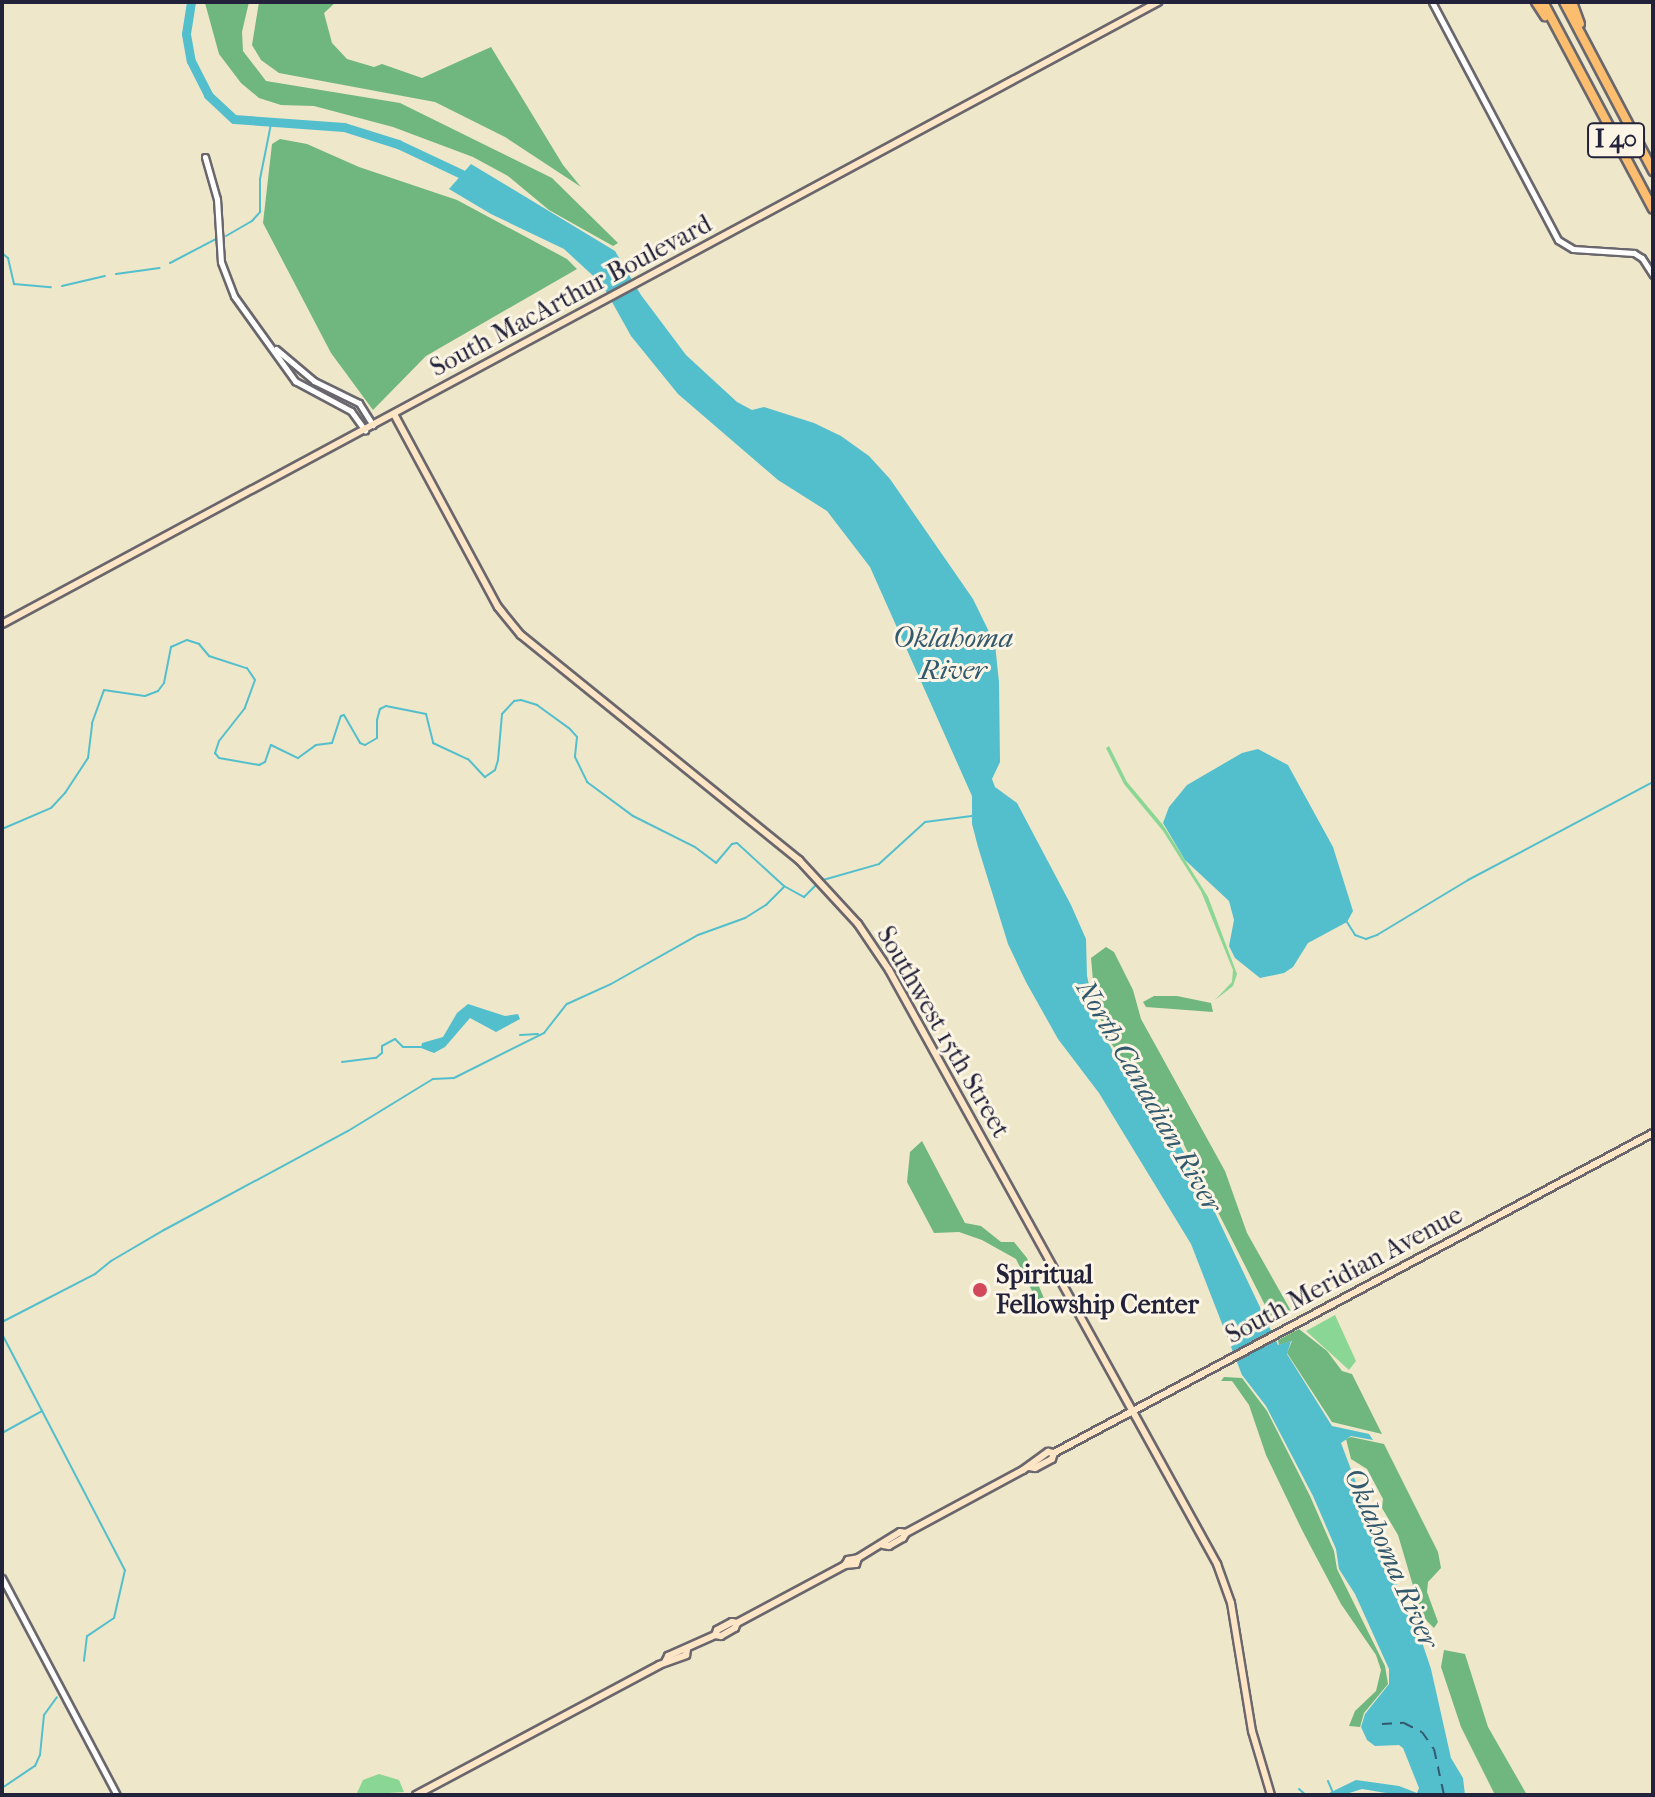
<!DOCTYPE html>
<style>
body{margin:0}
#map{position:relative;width:1655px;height:1797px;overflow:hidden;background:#eee7c9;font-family:"IM FELL French Canon",serif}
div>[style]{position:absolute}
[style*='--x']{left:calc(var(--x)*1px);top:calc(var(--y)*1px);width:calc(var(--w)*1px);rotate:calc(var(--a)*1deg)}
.green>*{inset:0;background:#8ad694}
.forest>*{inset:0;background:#6fb77e}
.water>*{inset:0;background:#53bfcd}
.stream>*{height:2px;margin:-1px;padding:0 1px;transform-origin:1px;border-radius:1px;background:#53bfcd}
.river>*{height:9px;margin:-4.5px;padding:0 4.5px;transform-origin:4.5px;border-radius:4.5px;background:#53bfcd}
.ferry>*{height:2px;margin-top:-1px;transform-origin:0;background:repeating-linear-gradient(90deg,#33596e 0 10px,transparent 0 18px)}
.roads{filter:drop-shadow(2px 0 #69676d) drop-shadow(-2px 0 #69676d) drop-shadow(0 2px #69676d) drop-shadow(0 -2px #69676d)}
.tertiary>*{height:5px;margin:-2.5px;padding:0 2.5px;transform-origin:2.5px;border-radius:2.5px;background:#fff}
.secondary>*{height:6px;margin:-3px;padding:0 3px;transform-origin:3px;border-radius:3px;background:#fee5c5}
.motorway>*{height:8px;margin:-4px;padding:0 4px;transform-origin:4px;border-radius:4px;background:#fcbd6f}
.dots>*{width:22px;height:22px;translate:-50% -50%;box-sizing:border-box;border:4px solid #fcf5e5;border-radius:50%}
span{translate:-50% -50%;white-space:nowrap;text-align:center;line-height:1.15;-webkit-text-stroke:6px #fcf5e5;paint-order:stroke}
.shield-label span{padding:2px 6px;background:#fcf5e5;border:2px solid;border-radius:6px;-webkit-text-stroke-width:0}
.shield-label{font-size:24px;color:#22223b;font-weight:700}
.street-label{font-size:26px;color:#22223b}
.poi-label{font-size:26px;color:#22223b;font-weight:700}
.left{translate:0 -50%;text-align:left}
.water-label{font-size:28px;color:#33596e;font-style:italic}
.frame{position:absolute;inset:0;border:4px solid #22223b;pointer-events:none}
</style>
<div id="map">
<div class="green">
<div style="clip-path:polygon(1109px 746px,1127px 782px,1163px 825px,1208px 897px,1237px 974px,1233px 986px,1215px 1000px,1232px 982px,1233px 970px,1201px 891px,1163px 831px,1124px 784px,1106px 748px)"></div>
<div style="clip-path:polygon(1335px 1315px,1356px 1361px,1349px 1370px,1306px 1331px)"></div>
<div style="clip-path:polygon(379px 1774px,399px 1780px,404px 1792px,356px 1795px,363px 1780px)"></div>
</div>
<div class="forest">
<div style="clip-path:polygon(249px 2px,242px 32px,243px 51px,266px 81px,400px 103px,552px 178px,618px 243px,613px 246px,549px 210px,508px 176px,473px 157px,393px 127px,314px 106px,281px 105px,259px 98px,241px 83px,219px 54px,205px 3px)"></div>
<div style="clip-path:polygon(259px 2px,336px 2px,324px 13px,332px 43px,347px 59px,374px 67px,382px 64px,422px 78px,491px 47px,563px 165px,581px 187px,505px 137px,435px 102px,279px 73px,261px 60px,252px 45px)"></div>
<div style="clip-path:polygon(280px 139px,307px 144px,359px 167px,457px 200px,567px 259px,577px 269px,426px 356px,373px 410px,331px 353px,263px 223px,272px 144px)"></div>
<div style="clip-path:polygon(1106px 947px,1114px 952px,1133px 990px,1141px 1019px,1225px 1171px,1247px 1233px,1291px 1311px,1273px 1321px,1175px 1127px,1107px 1038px,1095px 1003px,1091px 958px)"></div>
<div style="clip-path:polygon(1154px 996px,1177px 996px,1211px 1003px,1213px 1012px,1146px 1007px,1143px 1002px)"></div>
<div style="clip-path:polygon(922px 1141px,965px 1223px,981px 1226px,1001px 1242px,1014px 1242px,1027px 1258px,1046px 1303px,1033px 1309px,1034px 1295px,1016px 1259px,982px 1240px,959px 1232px,934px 1233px,907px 1182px,910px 1152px)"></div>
<div style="clip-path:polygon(1299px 1329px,1327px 1351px,1342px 1371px,1352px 1374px,1382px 1434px,1332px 1422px,1287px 1353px,1292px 1341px,1279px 1345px,1278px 1340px)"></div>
<div style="clip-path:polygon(1224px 1377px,1242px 1378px,1267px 1411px,1310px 1496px,1334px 1551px,1337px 1569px,1385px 1666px,1388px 1684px,1364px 1713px,1360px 1727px,1349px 1726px,1355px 1711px,1376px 1691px,1381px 1670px,1376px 1655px,1341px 1604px,1302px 1530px,1266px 1455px,1249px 1405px,1232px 1381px,1221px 1381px)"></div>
<div style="clip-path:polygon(1351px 1437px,1384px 1444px,1438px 1552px,1441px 1568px,1428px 1582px,1427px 1592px,1438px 1622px,1434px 1628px,1422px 1616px,1398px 1535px,1382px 1508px,1383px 1499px,1367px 1469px,1351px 1459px,1346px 1439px)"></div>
<div style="clip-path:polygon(1444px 1650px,1465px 1654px,1488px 1727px,1527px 1795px,1495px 1795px,1461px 1727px,1441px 1667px)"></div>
</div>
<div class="water">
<div style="clip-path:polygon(471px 164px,615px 251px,641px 295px,686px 355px,737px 402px,752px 410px,764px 407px,814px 423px,841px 436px,869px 456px,890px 479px,973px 599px,995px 644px,999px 682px,1000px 762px,992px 779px,995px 787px,1017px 803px,1071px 905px,1086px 939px,1087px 976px,1099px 1027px,1117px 1058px,1170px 1128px,1200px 1181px,1278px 1345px,1291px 1341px,1287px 1354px,1332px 1426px,1369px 1434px,1373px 1440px,1351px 1436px,1341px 1443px,1388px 1567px,1416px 1624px,1431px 1669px,1451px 1758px,1463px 1778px,1465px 1795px,1398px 1795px,1362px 1789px,1343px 1795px,1325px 1795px,1356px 1780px,1399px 1786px,1417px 1793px,1419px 1788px,1403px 1748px,1399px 1745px,1375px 1746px,1367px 1740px,1361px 1727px,1365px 1714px,1389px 1684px,1389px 1669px,1355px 1594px,1339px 1569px,1336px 1549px,1313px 1496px,1266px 1406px,1242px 1375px,1191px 1244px,1099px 1093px,1058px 1039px,1026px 982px,1008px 944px,978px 847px,972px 824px,972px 796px,870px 567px,827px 511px,778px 480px,678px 394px,631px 336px,602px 284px,564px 249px,491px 214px,449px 189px)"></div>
<div style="clip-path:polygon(1258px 749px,1288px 765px,1333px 847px,1353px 911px,1347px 922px,1308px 943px,1293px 967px,1284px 973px,1260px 978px,1235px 958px,1229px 946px,1234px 920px,1229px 901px,1185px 860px,1163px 823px,1169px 807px,1187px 785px,1242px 753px)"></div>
<div style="clip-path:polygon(468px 1004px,505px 1016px,518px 1014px,520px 1019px,496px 1032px,470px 1018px,445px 1047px,434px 1053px,421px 1048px,422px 1043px,443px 1037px,457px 1013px)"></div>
</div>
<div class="stream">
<div style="--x:226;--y:236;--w:30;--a:-30"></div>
<div style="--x:252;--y:221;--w:12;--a:-48"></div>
<div style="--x:260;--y:212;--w:33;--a:-90"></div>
<div style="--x:260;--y:179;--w:56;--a:-78.7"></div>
<div style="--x:2;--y:253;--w:8;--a:40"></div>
<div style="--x:8;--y:258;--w:27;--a:77"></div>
<div style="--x:14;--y:284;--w:37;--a:5"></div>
<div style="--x:170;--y:263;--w:52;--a:-27.6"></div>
<div style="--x:116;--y:274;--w:44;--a:-7.8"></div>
<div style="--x:62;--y:286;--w:44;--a:-13.1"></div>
<div style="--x:2;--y:829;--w:53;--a:-23.2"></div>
<div style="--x:51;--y:808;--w:21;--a:-47"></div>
<div style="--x:65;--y:793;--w:42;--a:-56.7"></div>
<div style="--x:88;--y:758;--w:35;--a:-83"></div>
<div style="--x:92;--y:723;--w:35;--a:-70"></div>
<div style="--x:104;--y:690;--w:41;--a:8.3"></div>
<div style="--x:145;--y:696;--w:14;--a:-21"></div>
<div style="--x:158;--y:691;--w:10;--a:-53"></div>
<div style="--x:164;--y:683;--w:37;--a:-79"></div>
<div style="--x:171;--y:647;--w:17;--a:-24"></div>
<div style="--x:187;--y:640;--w:13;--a:18"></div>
<div style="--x:199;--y:644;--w:16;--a:50"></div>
<div style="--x:209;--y:656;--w:40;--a:18"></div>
<div style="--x:247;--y:668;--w:14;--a:56"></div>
<div style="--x:255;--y:680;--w:30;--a:110"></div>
<div style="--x:245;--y:708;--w:42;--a:128.2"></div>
<div style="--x:219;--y:741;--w:13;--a:108"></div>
<div style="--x:215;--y:753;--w:6;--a:51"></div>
<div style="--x:219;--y:758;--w:41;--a:9.9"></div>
<div style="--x:259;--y:765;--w:7;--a:-27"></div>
<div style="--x:265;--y:762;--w:18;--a:-71"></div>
<div style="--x:271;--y:745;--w:30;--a:26"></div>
<div style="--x:298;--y:758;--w:22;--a:-36"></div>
<div style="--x:316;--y:745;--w:16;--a:-7"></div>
<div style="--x:332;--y:743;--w:28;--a:-72"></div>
<div style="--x:341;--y:716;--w:3;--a:-18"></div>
<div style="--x:344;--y:715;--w:32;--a:60"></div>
<div style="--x:360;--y:743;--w:5;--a:22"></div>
<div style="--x:365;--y:745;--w:14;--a:-30"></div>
<div style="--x:377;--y:738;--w:18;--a:-90"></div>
<div style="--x:377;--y:720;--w:11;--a:-75"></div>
<div style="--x:380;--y:709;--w:7;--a:-27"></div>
<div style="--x:386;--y:706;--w:41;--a:11.3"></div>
<div style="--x:426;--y:714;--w:30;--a:76"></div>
<div style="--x:433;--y:743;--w:38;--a:25"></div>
<div style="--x:468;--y:759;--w:25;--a:47"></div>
<div style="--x:485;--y:777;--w:12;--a:-35"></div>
<div style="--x:495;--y:770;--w:10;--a:-73"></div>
<div style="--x:498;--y:760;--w:46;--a:-85"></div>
<div style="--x:502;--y:714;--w:18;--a:-47"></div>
<div style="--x:514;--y:701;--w:7;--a:-8"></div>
<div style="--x:521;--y:700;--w:17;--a:17"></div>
<div style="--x:537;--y:705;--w:39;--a:36"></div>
<div style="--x:569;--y:728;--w:12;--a:48"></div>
<div style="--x:577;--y:737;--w:20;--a:96"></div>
<div style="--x:575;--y:757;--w:28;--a:64"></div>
<div style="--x:587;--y:782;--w:57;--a:36.5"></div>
<div style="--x:633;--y:816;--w:69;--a:26.6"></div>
<div style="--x:695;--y:847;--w:26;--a:37"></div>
<div style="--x:716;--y:863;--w:25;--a:-50"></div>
<div style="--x:732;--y:844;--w:5;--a:-11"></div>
<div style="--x:737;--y:843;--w:64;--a:42.5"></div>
<div style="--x:784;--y:886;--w:23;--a:29"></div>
<div style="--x:804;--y:897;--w:18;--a:-45"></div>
<div style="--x:823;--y:880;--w:58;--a:-15.9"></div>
<div style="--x:879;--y:864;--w:62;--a:-42.4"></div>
<div style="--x:925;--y:822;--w:47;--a:-7.3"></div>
<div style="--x:1347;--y:922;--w:15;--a:58"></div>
<div style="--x:1355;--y:935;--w:12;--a:20"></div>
<div style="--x:1366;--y:939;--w:12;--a:-20"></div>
<div style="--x:1377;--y:935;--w:106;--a:-31.1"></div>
<div style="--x:1468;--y:880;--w:209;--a:-27.9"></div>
<div style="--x:520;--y:1035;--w:18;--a:-3"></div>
<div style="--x:342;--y:1062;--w:34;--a:-7"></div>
<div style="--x:376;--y:1058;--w:8;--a:-40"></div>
<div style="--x:382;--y:1053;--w:7;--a:-90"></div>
<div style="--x:382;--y:1046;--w:15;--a:-28"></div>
<div style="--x:395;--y:1039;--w:11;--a:45"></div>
<div style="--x:403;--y:1047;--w:18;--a:0"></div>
<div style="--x:2;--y:1322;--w:105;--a:-27.3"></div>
<div style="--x:95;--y:1274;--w:21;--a:-39"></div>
<div style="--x:111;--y:1261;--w:61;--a:-30.3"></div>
<div style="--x:164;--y:1230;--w:209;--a:-28.3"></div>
<div style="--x:348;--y:1131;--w:100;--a:-31.5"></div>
<div style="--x:433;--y:1079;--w:21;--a:-3"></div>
<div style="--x:454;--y:1078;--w:101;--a:-26.6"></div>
<div style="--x:544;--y:1033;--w:37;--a:-52"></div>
<div style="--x:567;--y:1004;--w:48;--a:-24.4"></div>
<div style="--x:611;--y:984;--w:100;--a:-29.4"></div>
<div style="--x:698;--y:935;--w:50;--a:-19.9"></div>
<div style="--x:745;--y:918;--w:25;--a:-32"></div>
<div style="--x:766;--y:905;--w:25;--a:-45"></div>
<div style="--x:2;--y:1334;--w:266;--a:62.5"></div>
<div style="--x:125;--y:1570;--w:49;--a:102.9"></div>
<div style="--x:114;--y:1618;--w:32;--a:146"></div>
<div style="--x:87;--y:1636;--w:25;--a:97"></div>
<div style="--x:2;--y:1433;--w:46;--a:-28.8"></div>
<div style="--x:1328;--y:1781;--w:15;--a:67"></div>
<div style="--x:2;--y:1788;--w:40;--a:-34"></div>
<div style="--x:35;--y:1766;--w:12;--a:-66"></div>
<div style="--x:40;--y:1755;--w:40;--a:-84.3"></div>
<div style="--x:44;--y:1715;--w:22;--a:-54"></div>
<div style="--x:1299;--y:1789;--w:9;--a:41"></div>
</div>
<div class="river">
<div style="--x:191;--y:2;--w:32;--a:99"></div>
<div style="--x:186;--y:34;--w:27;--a:80"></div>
<div style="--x:191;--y:61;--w:38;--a:63"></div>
<div style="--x:208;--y:95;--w:35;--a:43"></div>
<div style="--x:234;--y:119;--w:110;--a:4.2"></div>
<div style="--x:344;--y:127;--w:57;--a:17.5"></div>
<div style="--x:398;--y:144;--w:80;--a:25.3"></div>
</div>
<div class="ferry">
<div style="--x:1382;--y:1724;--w:22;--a:-3"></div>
<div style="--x:1404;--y:1723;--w:20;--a:27"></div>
<div style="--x:1422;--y:1732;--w:21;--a:55"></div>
<div style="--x:1434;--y:1749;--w:47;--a:77.7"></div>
</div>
<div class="roads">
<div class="tertiary">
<div style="--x:1432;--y:2;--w:269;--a:62.1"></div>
<div style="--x:1558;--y:240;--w:17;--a:31"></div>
<div style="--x:1573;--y:249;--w:61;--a:3.8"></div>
<div style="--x:1634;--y:253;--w:9;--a:32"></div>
<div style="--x:1642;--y:258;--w:20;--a:57"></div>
<div style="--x:205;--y:157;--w:44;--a:74.1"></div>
<div style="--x:217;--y:199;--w:63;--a:86.4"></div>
<div style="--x:221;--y:262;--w:36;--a:69"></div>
<div style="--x:234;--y:296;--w:105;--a:54.3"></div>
<div style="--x:295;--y:381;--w:64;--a:28.2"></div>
<div style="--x:351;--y:411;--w:24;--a:54"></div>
<div style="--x:276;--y:349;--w:50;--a:40.1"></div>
<div style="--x:314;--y:381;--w:50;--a:26.1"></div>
<div style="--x:359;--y:403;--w:26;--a:58"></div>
<div style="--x:2;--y:1578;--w:246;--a:62.1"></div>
</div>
<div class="secondary">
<div style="--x:394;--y:414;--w:219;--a:61.7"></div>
<div style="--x:498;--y:607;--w:36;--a:51"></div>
<div style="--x:521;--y:635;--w:358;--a:39"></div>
<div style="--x:799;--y:860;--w:87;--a:47.3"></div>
<div style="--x:858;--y:924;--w:55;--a:56"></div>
<div style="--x:889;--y:970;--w:679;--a:61.09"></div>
<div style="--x:1217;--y:1564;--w:41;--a:70.3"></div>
<div style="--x:1231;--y:1603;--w:130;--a:80.7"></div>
<div style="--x:1252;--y:1731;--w:67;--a:73.5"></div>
<div style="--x:2;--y:624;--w:1313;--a:-28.28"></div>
<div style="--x:1029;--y:1467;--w:6;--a:9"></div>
<div style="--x:1035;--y:1468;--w:19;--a:-28"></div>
<div style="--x:1052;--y:1459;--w:6;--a:-72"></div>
<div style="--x:883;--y:1545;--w:6;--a:9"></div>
<div style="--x:889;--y:1546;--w:16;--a:-30"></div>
<div style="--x:903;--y:1538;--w:6;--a:-59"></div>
<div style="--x:845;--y:1565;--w:6;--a:-59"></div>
<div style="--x:848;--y:1560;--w:10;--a:-11"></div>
<div style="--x:858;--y:1558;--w:49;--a:-31.8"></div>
<div style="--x:900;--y:1532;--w:6;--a:9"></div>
<div style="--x:906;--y:1533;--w:133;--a:-28.3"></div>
<div style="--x:1023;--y:1470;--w:31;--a:-36"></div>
<div style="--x:1048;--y:1452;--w:6;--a:9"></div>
<div style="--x:1054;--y:1453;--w:679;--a:-28.11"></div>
<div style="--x:715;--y:1635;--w:5;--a:-68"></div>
<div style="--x:717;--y:1630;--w:17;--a:-28"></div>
<div style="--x:732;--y:1622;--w:5;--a:11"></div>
<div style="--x:737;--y:1623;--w:123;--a:-28.2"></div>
<div style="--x:845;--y:1565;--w:11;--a:-5"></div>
<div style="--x:856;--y:1564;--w:6;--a:-72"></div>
<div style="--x:665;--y:1662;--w:7;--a:-63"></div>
<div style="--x:668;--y:1656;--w:51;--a:-24.1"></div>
<div style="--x:715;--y:1635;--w:6;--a:9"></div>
<div style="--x:721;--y:1636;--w:16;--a:-30"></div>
<div style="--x:735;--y:1628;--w:5;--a:-68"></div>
<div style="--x:416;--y:1795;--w:276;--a:-28.1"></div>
<div style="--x:659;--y:1665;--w:29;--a:-20"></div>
<div style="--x:686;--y:1655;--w:5;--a:-79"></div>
</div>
<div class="motorway">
<div style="--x:1536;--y:2;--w:17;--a:57"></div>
<div style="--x:1543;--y:2;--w:234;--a:62"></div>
<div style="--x:1564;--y:2;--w:191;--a:62.2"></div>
<div style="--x:1572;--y:2;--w:23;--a:70"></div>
</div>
</div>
<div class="dots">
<div style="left:980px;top:1290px;background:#d1495b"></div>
</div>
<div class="shield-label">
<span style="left:1616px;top:140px">I 40</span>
</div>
<div class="street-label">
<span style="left:571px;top:296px;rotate:-28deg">South MacArthur Boulevard</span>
<span style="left:943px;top:1032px;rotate:60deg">Southwest 15th Street</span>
<span style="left:1344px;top:1275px;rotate:-28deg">South Meridian Avenue</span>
</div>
<div class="poi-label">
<span class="left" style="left:996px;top:1290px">Spiritual<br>Fellowship Center</span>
</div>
<div class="water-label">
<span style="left:953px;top:654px">Oklahoma<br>River</span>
<span style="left:1149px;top:1096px;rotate:60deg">North Canadian River</span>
<span style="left:1391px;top:1558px;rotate:66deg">Oklahoma River</span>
</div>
<div class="frame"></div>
</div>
